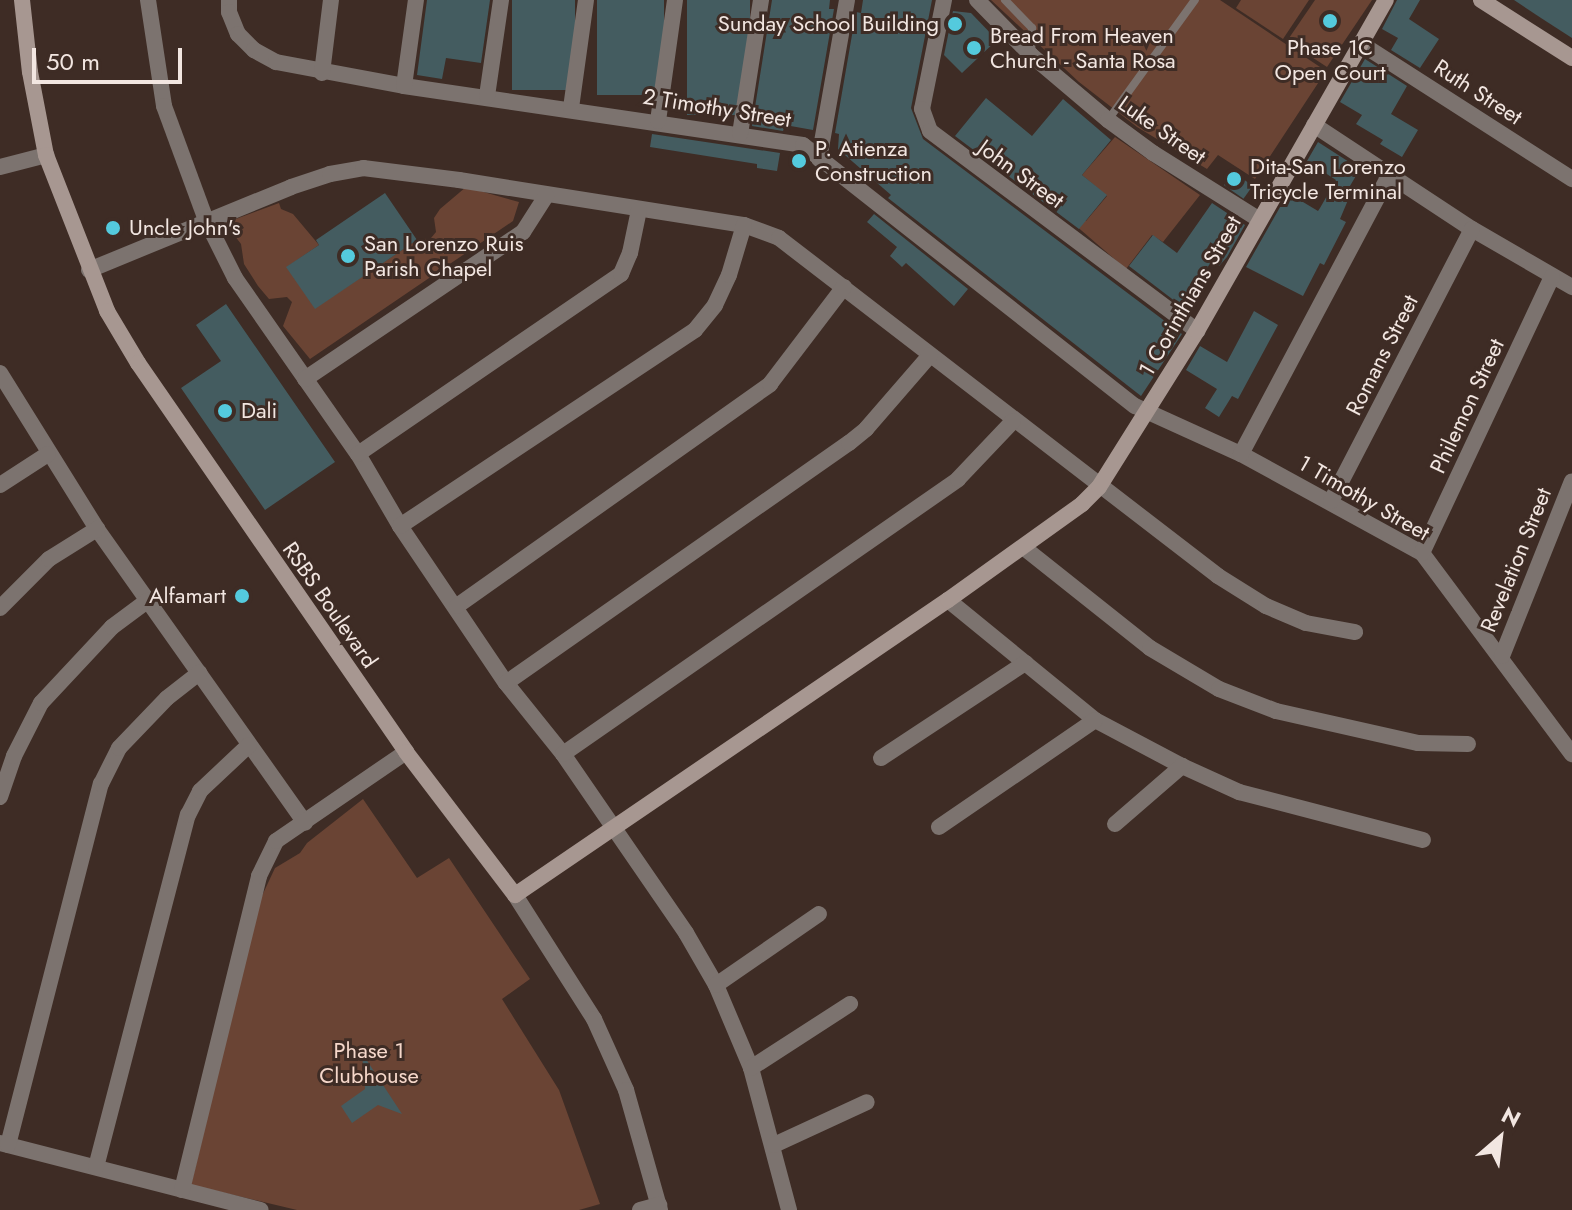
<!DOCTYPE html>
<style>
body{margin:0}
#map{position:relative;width:1572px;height:1210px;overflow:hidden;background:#3e2c25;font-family:Jost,sans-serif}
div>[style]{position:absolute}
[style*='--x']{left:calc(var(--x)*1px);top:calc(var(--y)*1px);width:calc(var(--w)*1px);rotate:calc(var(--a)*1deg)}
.green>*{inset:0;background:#6a4434}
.building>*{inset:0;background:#445c60;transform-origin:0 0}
.lane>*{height:8px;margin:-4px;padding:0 4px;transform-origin:4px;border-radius:4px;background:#7c736f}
.street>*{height:16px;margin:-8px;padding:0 8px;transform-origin:8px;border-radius:8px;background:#7c736f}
.secondary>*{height:16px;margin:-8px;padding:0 8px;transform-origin:8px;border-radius:8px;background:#a79791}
.dots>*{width:22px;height:22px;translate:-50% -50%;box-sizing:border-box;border:4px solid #3e2c25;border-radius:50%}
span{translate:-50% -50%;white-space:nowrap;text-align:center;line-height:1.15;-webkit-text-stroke:6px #3e2c25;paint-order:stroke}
.poi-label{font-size:22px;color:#f2e6e1}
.right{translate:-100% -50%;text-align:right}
.left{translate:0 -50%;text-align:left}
.street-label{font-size:22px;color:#f2e6e1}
.park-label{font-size:22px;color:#f5d7ca}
.north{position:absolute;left:1460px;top:1098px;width:80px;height:80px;-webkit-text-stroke:6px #3e2c25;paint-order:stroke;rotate:28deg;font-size:22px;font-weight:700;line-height:32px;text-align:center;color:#f2e6e1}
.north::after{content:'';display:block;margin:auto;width:28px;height:36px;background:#f2e6e1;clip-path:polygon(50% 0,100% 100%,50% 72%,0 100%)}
.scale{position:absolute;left:32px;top:48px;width:150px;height:36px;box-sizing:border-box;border:4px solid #f2e6e1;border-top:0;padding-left:10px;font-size:24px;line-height:28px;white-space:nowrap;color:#f2e6e1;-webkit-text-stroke:6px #3e2c25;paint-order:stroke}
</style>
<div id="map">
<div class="green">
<div style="clip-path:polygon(991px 0,1220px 0,1326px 71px,1255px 179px,1218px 155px,1207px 169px,1137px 127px,1079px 82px)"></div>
<div style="clip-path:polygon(1241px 0,1309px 0,1283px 39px,1236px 8px)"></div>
<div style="clip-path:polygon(1315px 0,1372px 0,1327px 67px,1287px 41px)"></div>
<div style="clip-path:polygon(1115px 137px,1200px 195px,1163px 242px,1152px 235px,1126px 269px,1067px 218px,1086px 221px,1107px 196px,1082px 175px)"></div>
<div style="clip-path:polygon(466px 187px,519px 202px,513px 221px,310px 359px,283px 326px,292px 302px,287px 297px,269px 299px,258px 286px,244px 264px,241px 244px,225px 223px,279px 203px,281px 209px,293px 214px,319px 245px,287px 267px,315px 308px,417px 240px,431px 238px,436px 232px,434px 218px,440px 209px)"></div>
<div style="clip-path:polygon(363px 799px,417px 878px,449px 858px,530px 979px,502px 999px,559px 1090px,600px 1204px,579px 1210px,297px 1210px,191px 1185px,260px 900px,275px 868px,300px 853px,307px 843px)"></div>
</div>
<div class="building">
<div style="clip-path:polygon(427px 0,490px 0,481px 63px,446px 58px,442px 79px,417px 75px)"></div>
<div style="left:512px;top:0;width:63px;height:90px"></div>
<div style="left:597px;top:0;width:67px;height:95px"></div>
<div style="left:687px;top:0;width:63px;height:115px"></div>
<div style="clip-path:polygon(772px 0,830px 0,829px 9px,834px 9px,813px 130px,785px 125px,783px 131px,752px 126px)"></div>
<div style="clip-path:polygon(863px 0,932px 0,911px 108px,923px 139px,1182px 334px,1141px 396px,888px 198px,891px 195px,838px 149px,839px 134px,835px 133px,856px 12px,861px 13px)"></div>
<div style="clip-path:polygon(1397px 0,1420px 0,1409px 19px,1439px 39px,1420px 68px,1391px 50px,1398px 38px,1382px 29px)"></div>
<div style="clip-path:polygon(1514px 0,1572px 0,1572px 38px,1541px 18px)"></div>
<div style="clip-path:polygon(953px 11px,971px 13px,997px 40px,962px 73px,944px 55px)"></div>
<div style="clip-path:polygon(1365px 59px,1407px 86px,1391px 114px,1418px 130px,1402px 157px,1380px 144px,1383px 140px,1356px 124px,1362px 115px,1340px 102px)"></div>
<div style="clip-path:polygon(986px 98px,1032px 136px,1063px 99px,1111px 140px,1082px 175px,1107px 195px,1079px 229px,955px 136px)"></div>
<div style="clip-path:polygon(652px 134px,780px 153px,777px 171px,757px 168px,757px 164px,650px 147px)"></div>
<div style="clip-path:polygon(1318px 142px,1360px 169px,1347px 191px,1351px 193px,1340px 219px,1346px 222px,1324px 265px,1320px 263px,1303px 296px,1246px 267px,1288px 193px,1318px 211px,1320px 208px,1336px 180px,1307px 161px)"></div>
<div style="left:1233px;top:172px;width:24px;height:16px;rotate:35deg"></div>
<div style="clip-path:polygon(385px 193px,417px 240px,315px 309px,286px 267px,319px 245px,316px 240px)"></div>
<div style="clip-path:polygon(1212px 203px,1245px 225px,1227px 257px,1219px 266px,1212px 261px,1180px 305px,1129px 266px,1153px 235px,1177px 253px)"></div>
<div style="clip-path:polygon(874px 214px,968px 289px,954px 306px,906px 263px,902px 267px,890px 256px,897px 247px,867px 222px)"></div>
<div style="clip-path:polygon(226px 304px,335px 462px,265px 510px,181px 388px,221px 361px,196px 325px)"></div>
<div style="clip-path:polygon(1254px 311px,1278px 325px,1238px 399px,1232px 396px,1219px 417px,1205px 408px,1217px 389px,1186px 370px,1200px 346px,1227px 362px)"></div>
<div style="clip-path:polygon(362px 1053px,402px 1114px,378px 1105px,352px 1123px,341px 1106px,365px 1089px)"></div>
</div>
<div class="lane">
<div style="--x:1005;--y:0;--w:39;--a:46"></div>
<div style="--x:1032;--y:28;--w:27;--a:92"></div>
<div style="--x:1108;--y:120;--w:148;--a:-54.1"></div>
</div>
<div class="street">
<div style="--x:148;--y:0;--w:107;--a:81.4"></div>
<div style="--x:164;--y:106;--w:121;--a:69.8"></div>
<div style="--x:206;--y:220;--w:65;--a:63.4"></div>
<div style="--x:235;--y:278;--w:215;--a:55.1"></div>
<div style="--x:358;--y:454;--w:83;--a:59.7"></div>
<div style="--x:400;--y:526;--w:189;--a:56"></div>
<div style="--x:506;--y:683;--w:91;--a:51.2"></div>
<div style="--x:563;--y:754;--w:217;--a:55.5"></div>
<div style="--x:686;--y:933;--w:60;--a:60"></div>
<div style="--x:716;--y:985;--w:90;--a:67.1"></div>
<div style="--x:751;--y:1068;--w:147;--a:75"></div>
<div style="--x:229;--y:0;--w:12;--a:90"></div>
<div style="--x:229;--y:12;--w:24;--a:68"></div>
<div style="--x:238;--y:34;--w:23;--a:45"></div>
<div style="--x:254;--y:50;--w:25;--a:29"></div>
<div style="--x:276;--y:62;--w:130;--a:10.6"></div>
<div style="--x:404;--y:86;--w:403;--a:8.4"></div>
<div style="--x:803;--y:145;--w:422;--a:38.2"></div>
<div style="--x:1135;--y:406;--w:116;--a:24.4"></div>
<div style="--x:1241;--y:454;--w:206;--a:28.7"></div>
<div style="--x:1422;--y:553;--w:251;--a:53.3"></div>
<div style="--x:944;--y:0;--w:111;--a:101.4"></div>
<div style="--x:922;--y:109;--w:23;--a:70"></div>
<div style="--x:930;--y:131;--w:334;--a:36.8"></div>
<div style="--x:977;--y:0;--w:77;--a:45.5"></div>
<div style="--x:1031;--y:55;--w:101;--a:40.2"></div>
<div style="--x:1108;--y:120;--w:56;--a:36.3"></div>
<div style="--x:1153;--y:153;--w:126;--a:32.1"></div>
<div style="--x:1360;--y:43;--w:252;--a:32.7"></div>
<div style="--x:322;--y:73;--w:74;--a:-83"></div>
<div style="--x:404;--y:86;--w:87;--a:-82.1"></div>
<div style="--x:487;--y:96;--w:97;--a:-81.7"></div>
<div style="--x:571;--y:108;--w:109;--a:-82.1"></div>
<div style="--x:658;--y:121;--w:122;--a:-82"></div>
<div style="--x:1314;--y:125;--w:189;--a:33.4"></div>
<div style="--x:1472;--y:229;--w:116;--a:30.1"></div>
<div style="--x:740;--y:134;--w:136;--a:-81.1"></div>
<div style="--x:819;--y:159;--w:161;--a:-80"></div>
<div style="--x:0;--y:167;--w:48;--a:-14.6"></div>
<div style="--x:89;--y:270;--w:218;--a:-22.3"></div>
<div style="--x:291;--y:187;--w:41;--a:-18.4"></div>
<div style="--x:330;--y:174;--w:34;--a:-10"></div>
<div style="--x:363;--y:168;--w:97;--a:7.1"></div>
<div style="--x:459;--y:180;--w:289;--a:9"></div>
<div style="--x:744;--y:225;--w:37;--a:20"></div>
<div style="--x:779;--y:238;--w:554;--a:37.59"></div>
<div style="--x:1218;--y:576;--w:57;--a:32"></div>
<div style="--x:1266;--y:606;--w:43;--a:23"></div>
<div style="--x:1306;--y:623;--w:50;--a:10.4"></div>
<div style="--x:0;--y:373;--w:184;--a:58.1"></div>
<div style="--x:97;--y:529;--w:360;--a:54.7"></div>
<div style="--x:305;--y:379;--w:263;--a:-34"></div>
<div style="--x:523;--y:232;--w:43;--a:-57.4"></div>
<div style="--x:358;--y:454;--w:319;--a:-34.4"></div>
<div style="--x:621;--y:274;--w:23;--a:-67"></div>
<div style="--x:630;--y:253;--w:44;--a:-78.2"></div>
<div style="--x:1241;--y:454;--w:317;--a:-62"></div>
<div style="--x:0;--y:485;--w:57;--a:-32.9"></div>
<div style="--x:1331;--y:501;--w:306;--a:-62.6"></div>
<div style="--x:400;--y:526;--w:354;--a:-33.6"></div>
<div style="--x:695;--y:330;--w:32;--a:-51"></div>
<div style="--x:715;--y:305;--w:33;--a:-65"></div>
<div style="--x:729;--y:275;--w:52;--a:-73.3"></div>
<div style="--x:1023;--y:547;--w:162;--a:38.5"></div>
<div style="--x:1150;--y:648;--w:80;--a:30.7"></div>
<div style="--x:1219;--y:689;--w:61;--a:21.1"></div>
<div style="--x:1276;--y:711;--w:146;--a:12.7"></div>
<div style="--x:1418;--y:743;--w:50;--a:1.1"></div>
<div style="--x:1422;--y:553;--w:305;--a:-64.8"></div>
<div style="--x:948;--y:600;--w:190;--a:39.2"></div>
<div style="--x:1095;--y:720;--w:98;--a:27.9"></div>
<div style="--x:1182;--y:766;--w:63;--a:24.5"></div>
<div style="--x:1239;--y:792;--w:190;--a:14.6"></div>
<div style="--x:457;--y:606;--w:384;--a:-35.3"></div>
<div style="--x:770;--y:384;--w:122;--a:-52.7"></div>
<div style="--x:0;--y:608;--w:69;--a:-45"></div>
<div style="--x:49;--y:559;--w:57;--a:-32"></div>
<div style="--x:1502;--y:656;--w:188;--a:-68.2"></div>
<div style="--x:506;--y:683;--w:419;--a:-35"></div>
<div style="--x:849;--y:443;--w:22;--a:-39"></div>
<div style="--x:866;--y:429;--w:98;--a:-49.1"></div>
<div style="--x:563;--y:754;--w:481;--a:-34.8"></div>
<div style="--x:958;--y:479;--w:80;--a:-46.5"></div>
<div style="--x:881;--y:758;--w:173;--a:-33.4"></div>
<div style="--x:0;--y:797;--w:43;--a:-71.1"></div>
<div style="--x:14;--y:756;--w:59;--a:-63"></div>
<div style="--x:41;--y:703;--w:104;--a:-46.9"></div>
<div style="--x:112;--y:627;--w:44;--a:-36.6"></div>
<div style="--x:1115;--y:824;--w:89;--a:-40.9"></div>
<div style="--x:939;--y:827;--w:189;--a:-34.4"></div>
<div style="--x:515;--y:895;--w:147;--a:57.5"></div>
<div style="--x:594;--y:1019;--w:78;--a:65.7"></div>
<div style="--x:626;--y:1090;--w:125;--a:74.2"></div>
<div style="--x:716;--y:985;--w:125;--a:-34.6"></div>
<div style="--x:751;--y:1068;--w:118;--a:-32.9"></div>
<div style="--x:0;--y:1143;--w:269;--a:14.4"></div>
<div style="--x:8;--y:1145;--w:373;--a:-75.6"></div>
<div style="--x:101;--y:784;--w:40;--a:-63.4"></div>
<div style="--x:119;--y:748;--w:69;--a:-46.2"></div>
<div style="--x:167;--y:698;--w:41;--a:-38"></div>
<div style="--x:774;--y:1145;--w:102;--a:-24.8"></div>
<div style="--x:96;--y:1167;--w:364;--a:-75.4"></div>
<div style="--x:188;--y:815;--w:27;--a:-63"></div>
<div style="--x:200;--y:791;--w:67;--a:-43.2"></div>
<div style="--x:182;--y:1190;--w:323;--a:-76.2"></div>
<div style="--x:259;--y:876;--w:39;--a:-64"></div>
<div style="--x:276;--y:841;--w:158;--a:-34.4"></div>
<div style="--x:640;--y:1210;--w:20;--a:-15"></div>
</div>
<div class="secondary">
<div style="--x:22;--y:0;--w:72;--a:83.7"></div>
<div style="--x:30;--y:72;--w:85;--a:79.1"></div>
<div style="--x:46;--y:155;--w:168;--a:68.6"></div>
<div style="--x:107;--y:311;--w:61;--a:59.2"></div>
<div style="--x:138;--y:363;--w:472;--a:55.4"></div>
<div style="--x:406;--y:752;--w:180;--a:52.7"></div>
<div style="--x:515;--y:895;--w:524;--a:-34.27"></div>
<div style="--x:948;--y:600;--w:165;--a:-35.6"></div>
<div style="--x:1082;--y:504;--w:24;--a:-45"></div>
<div style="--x:1099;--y:487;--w:184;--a:-57.9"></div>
<div style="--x:1197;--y:331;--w:381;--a:-60.3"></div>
<div style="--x:1481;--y:0;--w:108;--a:32.5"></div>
</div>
<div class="dots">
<div style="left:1330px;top:21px;background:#54cadd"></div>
<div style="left:955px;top:24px;background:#54cadd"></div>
<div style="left:974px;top:48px;background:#54cadd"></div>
<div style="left:799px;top:161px;background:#54cadd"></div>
<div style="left:1234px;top:179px;background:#54cadd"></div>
<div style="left:113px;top:228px;background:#54cadd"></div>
<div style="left:348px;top:256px;background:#54cadd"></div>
<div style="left:225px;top:411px;background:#54cadd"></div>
<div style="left:242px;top:596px;background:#54cadd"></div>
</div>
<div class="poi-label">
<span class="right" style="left:939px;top:24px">Sunday School Building</span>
<span class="left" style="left:990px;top:48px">Bread From Heaven<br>Church - Santa Rosa</span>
<span style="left:1330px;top:60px">Phase 1C<br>Open Court</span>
<span class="left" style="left:815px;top:161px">P. Atienza<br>Construction</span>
<span class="left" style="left:1250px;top:179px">Dita-San Lorenzo<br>Tricycle Terminal</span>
<span class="left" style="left:129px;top:228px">Uncle John's</span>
<span class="left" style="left:364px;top:256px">San Lorenzo Ruis<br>Parish Chapel</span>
<span class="left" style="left:241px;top:411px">Dali</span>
<span class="right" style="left:226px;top:596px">Alfamart</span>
</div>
<div class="street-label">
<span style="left:1478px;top:92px;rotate:33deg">Ruth Street</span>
<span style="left:717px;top:108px;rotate:9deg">2 Timothy Street</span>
<span style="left:1162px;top:130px;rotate:35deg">Luke Street</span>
<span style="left:1021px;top:174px;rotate:36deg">John Street</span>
<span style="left:1190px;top:296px;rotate:-60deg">1 Corinthians Street</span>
<span style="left:1382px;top:355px;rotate:-63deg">Romans Street</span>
<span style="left:1467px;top:406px;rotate:-65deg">Philemon Street</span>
<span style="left:1364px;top:498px;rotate:30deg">1 Timothy Street</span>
<span style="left:1516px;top:560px;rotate:-68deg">Revelation Street</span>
<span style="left:330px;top:605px;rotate:55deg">RSBS Boulevard</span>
</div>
<div class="park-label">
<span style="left:369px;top:1063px">Phase 1<br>Clubhouse</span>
</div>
<div class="north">N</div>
<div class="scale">50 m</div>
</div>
